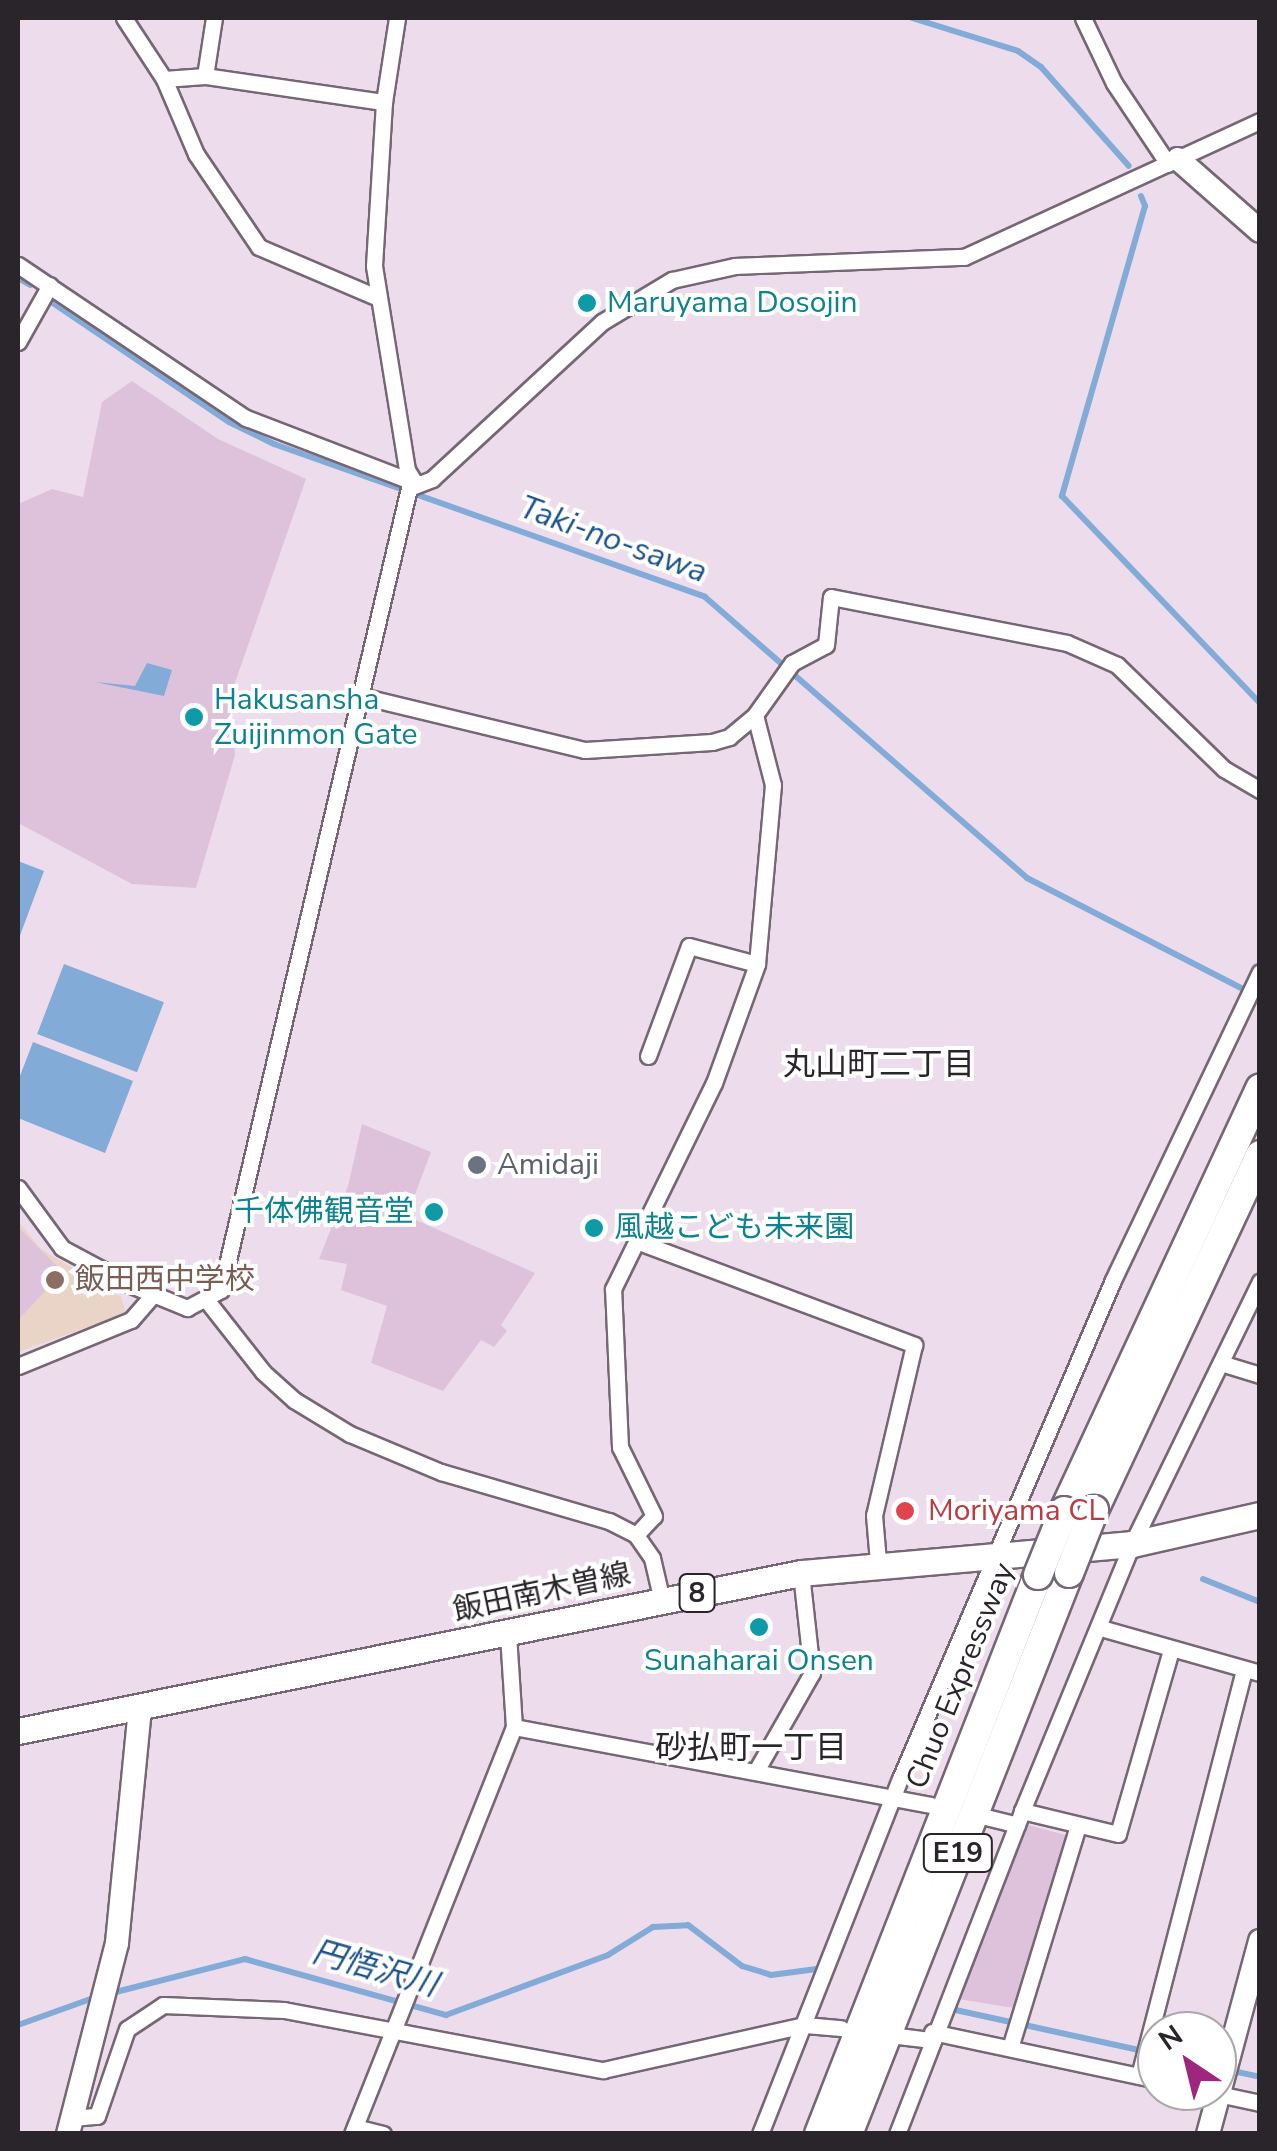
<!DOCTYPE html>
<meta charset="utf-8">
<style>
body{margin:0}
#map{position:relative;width:1277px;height:2151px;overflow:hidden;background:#edddec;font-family:"Nunito Sans","Noto Sans JP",sans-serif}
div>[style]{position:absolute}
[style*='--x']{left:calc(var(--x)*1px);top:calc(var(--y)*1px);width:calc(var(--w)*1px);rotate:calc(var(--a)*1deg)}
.education>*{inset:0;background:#ead4c7}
.green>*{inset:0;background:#dec2dc}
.water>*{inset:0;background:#83abd8;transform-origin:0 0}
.stream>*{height:6px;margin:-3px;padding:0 3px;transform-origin:3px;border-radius:3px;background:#83abd8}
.roads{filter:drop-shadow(2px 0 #756774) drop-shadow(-2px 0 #756774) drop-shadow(0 2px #756774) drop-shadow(0 -2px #756774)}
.street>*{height:15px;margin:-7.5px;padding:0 7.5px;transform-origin:7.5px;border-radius:7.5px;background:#fff}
.secondary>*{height:22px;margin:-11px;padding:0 11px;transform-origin:11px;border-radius:11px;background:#fff}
.primary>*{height:25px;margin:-12.5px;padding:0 12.5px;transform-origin:12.5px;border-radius:12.5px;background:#fff}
.highway>*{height:28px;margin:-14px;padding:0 14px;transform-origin:14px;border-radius:14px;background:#fff}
.bridges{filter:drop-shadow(2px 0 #756774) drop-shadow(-2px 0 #756774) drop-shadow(0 2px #756774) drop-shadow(0 -2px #756774)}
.highway-bridge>*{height:28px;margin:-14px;padding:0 14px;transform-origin:14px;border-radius:14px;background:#fff}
.dots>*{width:28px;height:28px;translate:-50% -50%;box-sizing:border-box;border:5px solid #fff;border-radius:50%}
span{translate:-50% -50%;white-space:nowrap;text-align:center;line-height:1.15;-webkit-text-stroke:8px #fff;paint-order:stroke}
.shield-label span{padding:2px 8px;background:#fff;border:2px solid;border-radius:8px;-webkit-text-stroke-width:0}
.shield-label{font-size:28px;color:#2a252a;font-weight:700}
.culture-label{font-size:30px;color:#0d838f}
.left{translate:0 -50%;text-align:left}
.right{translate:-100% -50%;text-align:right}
.worship-label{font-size:30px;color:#5b616d}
.education-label{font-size:30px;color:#785e54}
.health-label{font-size:30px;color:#be3a42}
.street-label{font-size:30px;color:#2a252a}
.water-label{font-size:32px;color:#195289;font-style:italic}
.neighbourhood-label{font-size:32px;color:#2a252a}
.frame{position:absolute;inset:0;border:20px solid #2a252a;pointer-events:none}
.north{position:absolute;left:1137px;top:2011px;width:100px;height:100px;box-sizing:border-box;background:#fff;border:2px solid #aaa8aa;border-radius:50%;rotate:325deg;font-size:28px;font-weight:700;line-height:40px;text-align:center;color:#2a252a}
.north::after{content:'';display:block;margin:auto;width:35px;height:45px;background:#9e267f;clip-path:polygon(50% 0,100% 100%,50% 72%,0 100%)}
</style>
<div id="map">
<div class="education">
<div style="clip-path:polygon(18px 1221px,41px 1249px,121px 1297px,126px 1313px,18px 1352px)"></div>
</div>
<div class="green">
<div style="clip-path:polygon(132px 381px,218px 439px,306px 479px,230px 697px,235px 755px,196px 888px,132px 884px,18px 823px,18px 504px,52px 489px,83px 497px,102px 402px)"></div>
<div style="clip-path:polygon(362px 1124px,431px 1152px,407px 1216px,535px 1273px,501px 1325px,507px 1331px,494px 1347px,481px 1340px,443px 1391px,371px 1363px,387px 1306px,341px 1290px,347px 1264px,319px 1259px,348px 1186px)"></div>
<div style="clip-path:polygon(18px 1227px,63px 1272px,18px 1320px)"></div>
<div style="clip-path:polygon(1021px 1823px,1069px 1836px,1014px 2008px,958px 1999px)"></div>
</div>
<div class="water">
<div style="clip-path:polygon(147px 663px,172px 670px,164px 696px,95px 682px,135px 686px)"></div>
<div style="clip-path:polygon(18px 861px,44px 871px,18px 941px)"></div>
<div style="left:64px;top:964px;width:107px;height:75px;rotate:21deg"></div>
<div style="clip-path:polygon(33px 1042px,133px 1081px,105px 1153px,18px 1118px,18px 1081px)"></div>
</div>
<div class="stream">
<div style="--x:912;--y:18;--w:111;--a:17.3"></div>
<div style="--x:1018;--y:51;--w:28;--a:35"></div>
<div style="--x:1041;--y:67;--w:132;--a:48.4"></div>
<div style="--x:1141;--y:196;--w:11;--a:68"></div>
<div style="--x:1145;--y:206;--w:302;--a:106"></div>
<div style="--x:1062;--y:496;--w:286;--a:46.3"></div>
<div style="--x:18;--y:278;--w:14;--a:30"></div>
<div style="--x:53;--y:303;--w:212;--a:34.1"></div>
<div style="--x:229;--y:422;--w:50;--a:26.1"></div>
<div style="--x:274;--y:444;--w:457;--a:19.5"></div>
<div style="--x:705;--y:597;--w:427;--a:41.1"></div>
<div style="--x:1027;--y:878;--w:262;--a:27.2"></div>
<div style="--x:1203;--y:1579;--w:61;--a:22"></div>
<div style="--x:108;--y:1994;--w:141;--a:-14.3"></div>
<div style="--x:245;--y:1959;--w:209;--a:15.6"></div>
<div style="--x:446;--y:2015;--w:173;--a:-20.3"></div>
<div style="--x:608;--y:1955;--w:53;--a:-31.9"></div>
<div style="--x:653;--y:1927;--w:35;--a:-3"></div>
<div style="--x:688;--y:1925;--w:68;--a:37.2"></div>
<div style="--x:742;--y:1966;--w:30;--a:17"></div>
<div style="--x:771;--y:1975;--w:46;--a:-7.4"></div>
<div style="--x:951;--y:2009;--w:211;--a:12.3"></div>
<div style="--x:18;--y:2025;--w:83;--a:-19.7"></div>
<div style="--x:1228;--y:2070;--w:33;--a:12"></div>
</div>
<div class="roads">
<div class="street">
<div style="--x:124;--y:18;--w:73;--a:56.7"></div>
<div style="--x:164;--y:79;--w:82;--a:66.9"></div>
<div style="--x:196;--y:154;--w:112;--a:55.9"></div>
<div style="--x:259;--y:247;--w:127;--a:23.1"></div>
<div style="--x:397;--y:18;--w:85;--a:98.8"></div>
<div style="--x:384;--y:102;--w:164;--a:93.5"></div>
<div style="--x:374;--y:266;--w:207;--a:80.8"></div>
<div style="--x:407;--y:470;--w:15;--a:58"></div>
<div style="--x:1083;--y:18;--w:72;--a:64.5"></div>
<div style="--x:1114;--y:83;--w:97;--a:56.3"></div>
<div style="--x:205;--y:76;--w:59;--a:-81.2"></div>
<div style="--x:164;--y:79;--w:41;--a:-4.2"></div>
<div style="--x:205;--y:76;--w:181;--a:8.3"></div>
<div style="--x:18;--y:265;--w:275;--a:33.9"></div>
<div style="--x:246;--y:418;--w:181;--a:21"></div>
<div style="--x:18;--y:342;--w:65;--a:-60.7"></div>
<div style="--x:361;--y:696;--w:230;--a:13.6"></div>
<div style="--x:585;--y:750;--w:127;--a:-3.6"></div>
<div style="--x:712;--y:742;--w:18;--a:-16"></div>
<div style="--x:729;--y:737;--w:34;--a:-40"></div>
<div style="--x:755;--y:715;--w:64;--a:-54.6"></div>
<div style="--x:792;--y:663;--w:38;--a:-28"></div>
<div style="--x:826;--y:645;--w:48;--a:-84.1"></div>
<div style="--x:831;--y:597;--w:240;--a:11"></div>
<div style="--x:1067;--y:643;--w:55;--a:23.7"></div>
<div style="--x:1117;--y:665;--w:149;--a:44.2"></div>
<div style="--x:1224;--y:769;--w:42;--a:30.3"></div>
<div style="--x:648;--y:1056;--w:117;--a:-69.6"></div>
<div style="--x:689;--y:946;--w:70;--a:14.8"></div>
<div style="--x:18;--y:1188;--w:74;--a:53.7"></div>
<div style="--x:62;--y:1248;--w:78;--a:28.2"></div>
<div style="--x:131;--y:1285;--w:61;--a:22.3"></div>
<div style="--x:187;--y:1308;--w:38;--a:-28"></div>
<div style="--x:221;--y:1290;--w:824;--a:-76.81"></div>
<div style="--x:409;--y:488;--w:25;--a:-21"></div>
<div style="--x:432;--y:479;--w:231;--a:-42.7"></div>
<div style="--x:602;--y:322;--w:82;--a:-31"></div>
<div style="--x:672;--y:280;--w:65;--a:-12.5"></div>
<div style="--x:735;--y:266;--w:229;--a:-2.3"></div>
<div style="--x:964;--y:257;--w:326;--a:-24.7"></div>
<div style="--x:639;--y:1242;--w:294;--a:20.5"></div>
<div style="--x:914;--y:1345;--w:175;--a:103.2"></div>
<div style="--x:874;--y:1515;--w:47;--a:85.1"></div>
<div style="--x:208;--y:1302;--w:89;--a:51.8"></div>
<div style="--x:263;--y:1372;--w:42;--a:42.1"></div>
<div style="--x:294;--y:1400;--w:66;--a:31.3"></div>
<div style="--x:350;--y:1434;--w:99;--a:22.7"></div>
<div style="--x:441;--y:1472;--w:175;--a:16.3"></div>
<div style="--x:609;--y:1521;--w:30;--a:27"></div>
<div style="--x:636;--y:1535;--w:28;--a:55"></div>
<div style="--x:652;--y:1558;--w:44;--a:76.9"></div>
<div style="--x:1221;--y:1363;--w:41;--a:17.1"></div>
<div style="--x:18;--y:1366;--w:122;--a:-22.2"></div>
<div style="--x:131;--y:1320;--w:32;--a:-49"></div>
<div style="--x:636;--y:1535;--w:26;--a:-47"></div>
<div style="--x:654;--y:1516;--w:77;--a:-116.2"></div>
<div style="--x:620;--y:1447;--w:158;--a:-92.5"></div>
<div style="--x:613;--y:1289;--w:229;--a:-63.9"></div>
<div style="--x:714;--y:1083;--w:127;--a:-70.1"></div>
<div style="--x:757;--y:964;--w:180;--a:-84.9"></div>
<div style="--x:773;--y:785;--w:72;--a:-104.4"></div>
<div style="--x:1101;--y:1628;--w:165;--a:15.8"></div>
<div style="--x:1171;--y:1650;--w:191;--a:106.1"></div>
<div style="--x:1118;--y:1834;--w:99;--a:-166.5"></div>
<div style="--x:1022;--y:1811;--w:289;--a:-67.6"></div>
<div style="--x:1132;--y:1544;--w:292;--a:-64"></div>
<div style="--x:514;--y:1727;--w:424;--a:10.6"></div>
<div style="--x:756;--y:1771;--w:113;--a:-60.3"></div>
<div style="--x:812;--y:1673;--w:101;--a:-96.3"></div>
<div style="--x:982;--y:1816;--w:36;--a:14"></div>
<div style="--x:932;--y:2032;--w:230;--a:12"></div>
<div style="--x:898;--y:2036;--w:32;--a:7"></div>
<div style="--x:1010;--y:2048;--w:233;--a:-73"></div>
<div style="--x:1139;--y:2076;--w:420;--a:-75.5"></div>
<div style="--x:1204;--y:2091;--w:57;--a:12.1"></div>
<div style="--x:72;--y:2118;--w:25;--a:-5"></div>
<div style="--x:97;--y:2116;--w:92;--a:-71"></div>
<div style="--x:127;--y:2029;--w:43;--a:-33.7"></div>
<div style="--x:163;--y:2005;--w:121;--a:2.4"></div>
<div style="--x:284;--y:2010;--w:325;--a:10.7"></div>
<div style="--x:603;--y:2070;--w:207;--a:-12.6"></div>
<div style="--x:805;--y:2025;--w:36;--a:5"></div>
<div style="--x:355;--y:2127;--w:29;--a:14"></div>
<div style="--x:352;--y:2134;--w:438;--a:-68.3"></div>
<div style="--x:514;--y:1727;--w:94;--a:-93.7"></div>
<div style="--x:760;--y:2134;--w:382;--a:-68.5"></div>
<div style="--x:900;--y:1779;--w:543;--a:-66.88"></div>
<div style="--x:1113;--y:1280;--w:341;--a:-64.5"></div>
<div style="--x:897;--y:2134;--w:346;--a:-68.8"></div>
</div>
<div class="secondary">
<div style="--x:1178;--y:159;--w:109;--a:41.3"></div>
<div style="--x:68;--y:2134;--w:197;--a:-75.6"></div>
<div style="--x:117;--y:1943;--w:236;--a:-84.4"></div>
<div style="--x:1208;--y:2134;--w:200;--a:-74.9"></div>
</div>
<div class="primary">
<div style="--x:18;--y:1731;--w:799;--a:-11.41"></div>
<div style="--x:801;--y:1573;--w:332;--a:-5"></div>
<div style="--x:1132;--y:1544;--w:131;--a:-12.8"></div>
</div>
<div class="highway">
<div style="--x:1094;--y:1510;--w:392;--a:-64.9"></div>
<div style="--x:1064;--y:1511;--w:466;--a:-65.1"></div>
<div style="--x:819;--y:2134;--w:600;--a:-68.61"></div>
<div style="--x:848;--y:2134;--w:603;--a:-68.5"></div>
</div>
</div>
<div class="bridges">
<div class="highway-bridge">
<div style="--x:1069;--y:1573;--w:68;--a:-68.4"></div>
<div style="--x:1038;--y:1575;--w:69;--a:-67.9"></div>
</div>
</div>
<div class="dots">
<div style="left:587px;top:303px;background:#0f9aa8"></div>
<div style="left:194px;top:717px;background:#0f9aa8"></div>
<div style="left:477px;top:1165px;background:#6b7280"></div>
<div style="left:434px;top:1212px;background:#0f9aa8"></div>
<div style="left:594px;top:1228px;background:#0f9aa8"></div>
<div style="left:55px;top:1280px;background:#8d6e63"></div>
<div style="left:905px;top:1511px;background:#e0444e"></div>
<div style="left:759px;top:1627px;background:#0f9aa8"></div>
</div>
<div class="shield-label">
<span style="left:697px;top:1593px">8</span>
<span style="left:958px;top:1853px">E19</span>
</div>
<div class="culture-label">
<span class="left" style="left:607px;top:303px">Maruyama Dosojin</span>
<span class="left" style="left:214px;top:717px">Hakusansha<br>Zuijinmon Gate</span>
<span class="right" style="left:414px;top:1212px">千体佛観音堂</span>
<span class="left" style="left:614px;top:1228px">風越こども未来園</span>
<span style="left:759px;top:1661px">Sunaharai Onsen</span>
</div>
<div class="worship-label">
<span class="left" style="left:497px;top:1165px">Amidaji</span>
</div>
<div class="education-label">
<span class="left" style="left:75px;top:1280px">飯田西中学校</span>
</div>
<div class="health-label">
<span class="left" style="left:928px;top:1511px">Moriyama CL</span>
</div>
<div class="street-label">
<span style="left:542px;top:1593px;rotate:-12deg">飯田南木曽線</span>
<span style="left:961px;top:1676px;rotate:-68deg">Chuo Expressway</span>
</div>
<div class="water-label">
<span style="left:613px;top:540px;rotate:20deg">Taki-no-sawa</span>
<span style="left:375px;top:1969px;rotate:16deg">円悟沢川</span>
</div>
<div class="neighbourhood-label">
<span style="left:879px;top:1065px">丸山町二丁目</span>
<span style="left:751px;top:1748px">砂払町一丁目</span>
</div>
<div class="frame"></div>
<div class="north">N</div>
</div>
